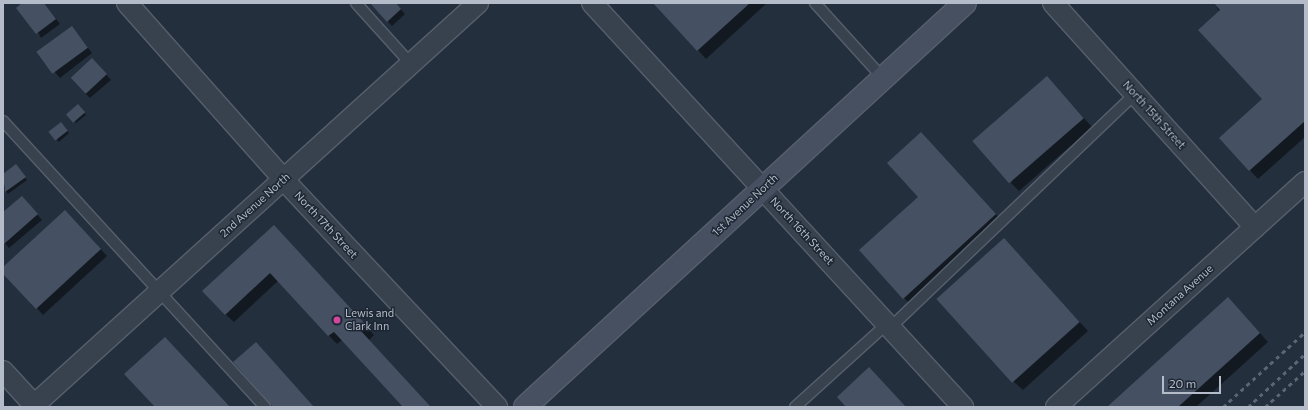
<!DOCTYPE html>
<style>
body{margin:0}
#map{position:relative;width:1308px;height:410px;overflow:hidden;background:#242f3e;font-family:Commissioner,sans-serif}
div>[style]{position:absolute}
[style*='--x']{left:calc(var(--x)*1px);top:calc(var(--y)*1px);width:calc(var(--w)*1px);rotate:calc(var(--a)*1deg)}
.shadow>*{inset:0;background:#0007}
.building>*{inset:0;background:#455162;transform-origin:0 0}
.roads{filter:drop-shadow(1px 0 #565f6c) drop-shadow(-1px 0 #565f6c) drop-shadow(0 1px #565f6c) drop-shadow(0 -1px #565f6c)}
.lane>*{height:10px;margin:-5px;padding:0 5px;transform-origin:5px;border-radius:5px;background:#38414e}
.street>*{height:20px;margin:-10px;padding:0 10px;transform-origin:10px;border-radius:10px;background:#38414e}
.secondary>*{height:22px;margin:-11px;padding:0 11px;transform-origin:11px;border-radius:11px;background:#465061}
.rail>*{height:3px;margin-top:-1.5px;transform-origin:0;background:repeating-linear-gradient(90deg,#5a6575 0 4px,transparent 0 8px)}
.dots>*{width:11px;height:11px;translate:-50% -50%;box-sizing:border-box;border:2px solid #1d2633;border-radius:50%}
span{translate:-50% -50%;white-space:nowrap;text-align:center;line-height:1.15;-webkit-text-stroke:3px #1d2633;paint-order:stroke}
.street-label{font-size:11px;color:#b4bcc9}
.poi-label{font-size:11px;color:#b4bcc9}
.left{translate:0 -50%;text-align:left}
.frame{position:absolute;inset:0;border:4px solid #b4bcc9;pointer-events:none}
.scale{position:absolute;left:1162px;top:376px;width:59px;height:18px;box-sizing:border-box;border:2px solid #b4bcc9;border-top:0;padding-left:5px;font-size:12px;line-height:14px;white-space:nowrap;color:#b4bcc9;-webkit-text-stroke:3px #1d2633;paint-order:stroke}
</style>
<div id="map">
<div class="shadow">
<div style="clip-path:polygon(24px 3px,44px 3px,60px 24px,41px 38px)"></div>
<div style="clip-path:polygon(371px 3px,395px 3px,405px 14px,392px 26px)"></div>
<div style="clip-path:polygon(655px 3px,767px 3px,706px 59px)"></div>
<div style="clip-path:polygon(1215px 3px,1305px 3px,1305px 137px,1258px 179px,1220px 138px,1263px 100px)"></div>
<div style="clip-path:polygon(76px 32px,92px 53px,60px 78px,39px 53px)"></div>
<div style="clip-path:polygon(97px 64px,111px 80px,90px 98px,85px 93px)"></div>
<div style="clip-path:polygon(1055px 86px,1092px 127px,1019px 191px,1011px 183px)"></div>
<div style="clip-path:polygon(78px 105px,86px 115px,76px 123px,74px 121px)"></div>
<div style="clip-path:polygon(63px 126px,69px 133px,59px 142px,57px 140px)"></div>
<div style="clip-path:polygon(929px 142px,1004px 223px,912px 306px,904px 298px)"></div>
<div style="clip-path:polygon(16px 166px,27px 180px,8px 194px,3px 187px,3px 175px)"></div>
<div style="clip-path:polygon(22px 197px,42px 220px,9px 248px,3px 241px,3px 214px)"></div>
<div style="clip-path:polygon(72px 218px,107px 256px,43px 315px,3px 269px)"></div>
<div style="clip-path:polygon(282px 235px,374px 335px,369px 340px,431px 407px,405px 407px,342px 340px,337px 344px,278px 281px,234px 322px,225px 314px)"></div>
<div style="clip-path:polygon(1012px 248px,1088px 331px,1023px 390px,1014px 382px)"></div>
<div style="clip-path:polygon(1236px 307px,1268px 342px,1196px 407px,1108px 407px)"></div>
</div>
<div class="building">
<div style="clip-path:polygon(22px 3px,44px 3px,56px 19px,36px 34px,16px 8px)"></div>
<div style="clip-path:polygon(370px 3px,396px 3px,401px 9px,387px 22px)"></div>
<div style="clip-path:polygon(653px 3px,750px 3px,697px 51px)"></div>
<div style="clip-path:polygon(1214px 3px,1305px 3px,1305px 121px,1249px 171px,1219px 138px,1262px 99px,1198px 30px,1220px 10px)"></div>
<div style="left:72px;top:26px;width:27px;height:44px;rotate:54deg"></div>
<div style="left:92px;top:58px;width:22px;height:29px;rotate:47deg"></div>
<div style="left:1047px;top:76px;width:56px;height:99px;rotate:49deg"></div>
<div style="left:78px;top:104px;width:11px;height:16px;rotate:49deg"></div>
<div style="left:61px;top:122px;width:11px;height:16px;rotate:52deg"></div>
<div style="clip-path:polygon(921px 132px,996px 214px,903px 299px,859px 250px,918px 197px,887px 163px)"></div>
<div style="clip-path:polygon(16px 164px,26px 177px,5px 192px,3px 174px)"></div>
<div style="clip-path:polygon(22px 196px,38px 214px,4px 244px,3px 212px)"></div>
<div style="clip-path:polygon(65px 210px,101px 249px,36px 309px,3px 274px,3px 267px)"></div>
<div style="clip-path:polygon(274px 225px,367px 326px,361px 331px,431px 407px,403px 407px,334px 332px,328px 336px,270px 273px,225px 315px,202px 291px)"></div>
<div style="left:1004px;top:238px;width:113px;height:91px;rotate:48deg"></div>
<div style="clip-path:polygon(1228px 297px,1260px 333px,1178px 407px,1107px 407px)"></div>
<div style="clip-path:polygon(165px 337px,230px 407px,155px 407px,124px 374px)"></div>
<div style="clip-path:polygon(256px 342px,314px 407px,273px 407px,233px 362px)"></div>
<div style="clip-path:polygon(869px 367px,906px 407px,846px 407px,837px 397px)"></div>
</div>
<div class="roads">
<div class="lane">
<div style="--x:356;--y:3;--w:82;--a:48"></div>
<div style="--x:815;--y:3;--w:101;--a:47.8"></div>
<div style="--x:3;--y:121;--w:388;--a:47.5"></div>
<div style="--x:890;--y:328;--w:339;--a:-43.7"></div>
<div style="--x:795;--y:407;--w:124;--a:-42.1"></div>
</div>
<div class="street">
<div style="--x:127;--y:3;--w:235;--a:48.4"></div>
<div style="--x:283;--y:179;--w:313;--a:46.8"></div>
<div style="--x:592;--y:3;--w:549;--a:47.44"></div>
<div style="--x:1053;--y:3;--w:302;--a:48"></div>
<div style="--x:3;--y:371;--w:49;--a:47.5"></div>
<div style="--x:32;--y:407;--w:602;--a:-42.17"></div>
<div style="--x:1056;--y:407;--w:336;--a:-42.1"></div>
</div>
<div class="secondary">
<div style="--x:525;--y:407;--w:597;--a:-42.56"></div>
</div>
</div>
<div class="rail">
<div style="--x:1223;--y:407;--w:111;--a:-42.4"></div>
<div style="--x:1248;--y:407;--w:78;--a:-42.9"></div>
<div style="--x:1265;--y:407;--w:54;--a:-42"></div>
</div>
<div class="dots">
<div style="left:337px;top:320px;background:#d1479c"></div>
</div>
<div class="street-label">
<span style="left:1154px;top:115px;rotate:48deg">North 15th Street</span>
<span style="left:255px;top:205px;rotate:-42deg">2nd Avenue North</span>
<span style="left:745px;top:205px;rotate:-43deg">1st Avenue North</span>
<span style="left:326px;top:225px;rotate:47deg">North 17th Street</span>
<span style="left:802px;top:231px;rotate:47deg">North 16th Street</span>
<span style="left:1180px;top:295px;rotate:-42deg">Montana Avenue</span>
</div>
<div class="poi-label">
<span class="left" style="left:345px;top:320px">Lewis and<br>Clark Inn</span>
</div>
<div class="frame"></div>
<div class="scale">20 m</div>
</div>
